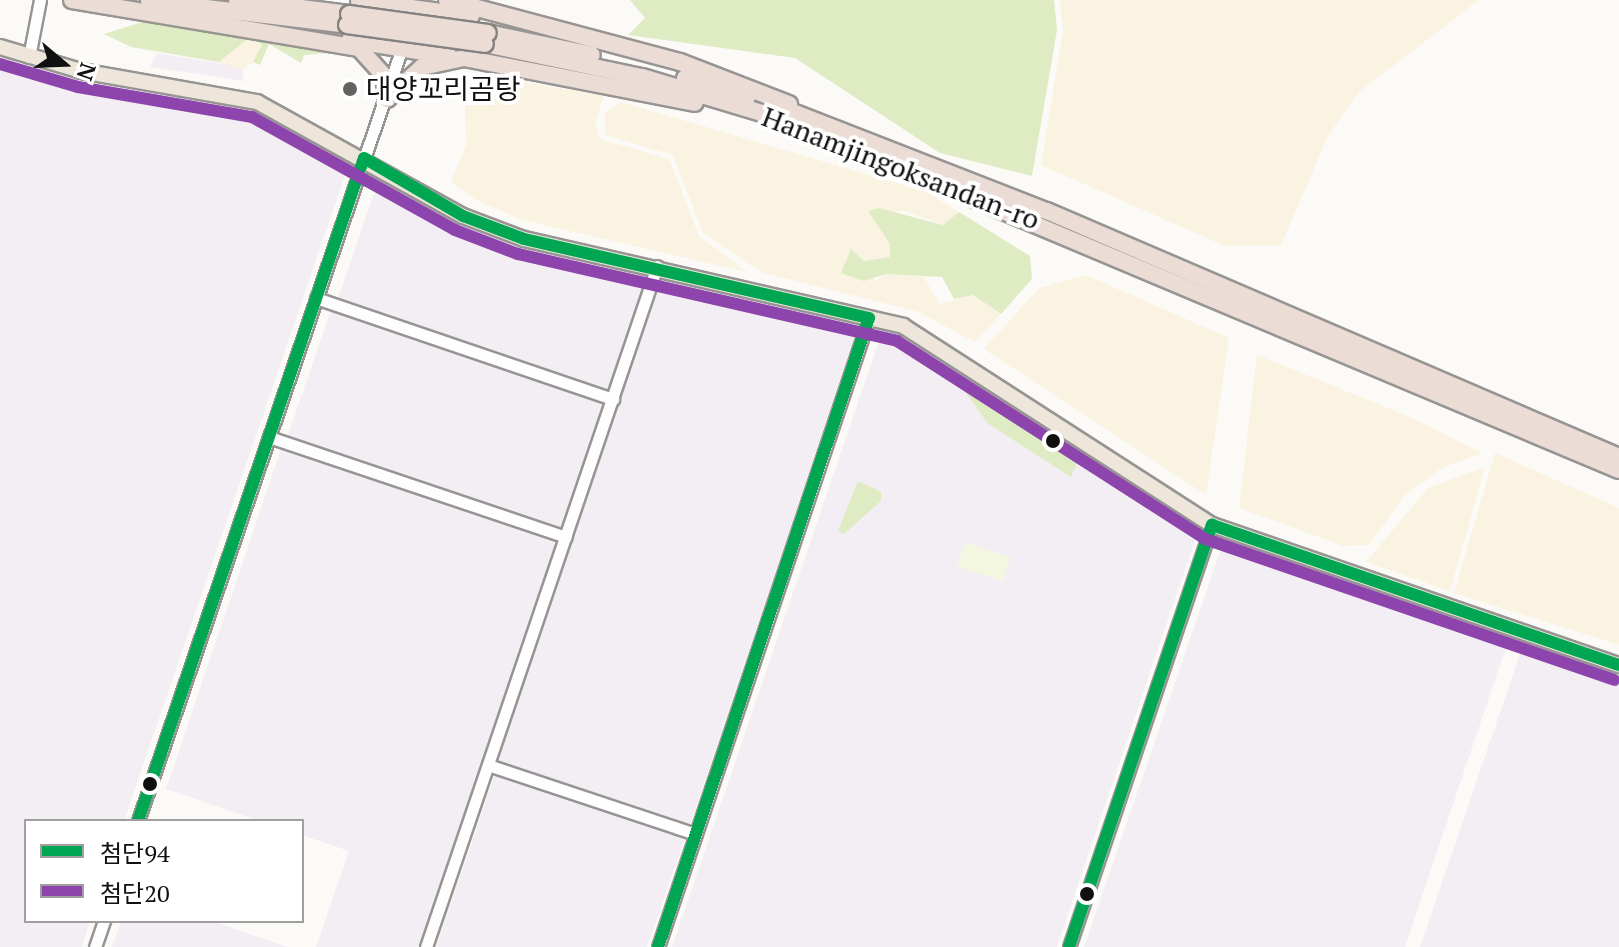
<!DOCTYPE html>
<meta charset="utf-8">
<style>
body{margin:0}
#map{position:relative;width:1619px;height:947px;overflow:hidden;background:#fcfaf7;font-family:"PT Serif","Noto Sans KR",serif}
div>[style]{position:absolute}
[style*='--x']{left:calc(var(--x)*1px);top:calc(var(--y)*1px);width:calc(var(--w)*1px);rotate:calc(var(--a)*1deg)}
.industrial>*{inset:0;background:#f3eef3;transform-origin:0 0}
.farmland>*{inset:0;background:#faf3e2}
.forest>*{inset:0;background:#deebc3}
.pitch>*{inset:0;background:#f4f7df;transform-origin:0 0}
.roads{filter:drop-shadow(2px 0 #969594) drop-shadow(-2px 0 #969594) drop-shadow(0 2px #969594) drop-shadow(0 -2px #969594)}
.minor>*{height:11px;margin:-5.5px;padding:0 5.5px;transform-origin:5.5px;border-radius:5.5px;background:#fffefe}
.major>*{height:14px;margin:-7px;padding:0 7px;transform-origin:7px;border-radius:7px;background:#eee6da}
.highway>*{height:16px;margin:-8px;padding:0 8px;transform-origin:8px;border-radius:8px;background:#ebdcd6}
.bridges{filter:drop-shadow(2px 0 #848381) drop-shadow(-2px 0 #848381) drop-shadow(0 2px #848381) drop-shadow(0 -2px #848381)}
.highway-bridge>*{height:16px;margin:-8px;padding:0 8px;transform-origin:8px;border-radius:8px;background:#ebdcd6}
.bus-1>*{height:12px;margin:-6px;padding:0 6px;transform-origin:6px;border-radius:6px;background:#00a651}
.bus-2>*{height:12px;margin:-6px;padding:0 6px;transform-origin:6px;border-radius:6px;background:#8e44ad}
.dots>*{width:22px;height:22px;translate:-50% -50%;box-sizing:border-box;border:4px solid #fff;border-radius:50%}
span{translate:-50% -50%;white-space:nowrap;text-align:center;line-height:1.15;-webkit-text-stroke:8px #fff;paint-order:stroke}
.poi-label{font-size:28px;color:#101010}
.left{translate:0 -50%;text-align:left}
.street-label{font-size:28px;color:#101010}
.legend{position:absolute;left:24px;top:819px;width:280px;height:104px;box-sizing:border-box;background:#fff;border:2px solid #9f9f9f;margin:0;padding:10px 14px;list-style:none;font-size:24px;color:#101010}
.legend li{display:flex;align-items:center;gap:16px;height:40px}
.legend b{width:40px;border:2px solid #9f9f9f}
.north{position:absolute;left:24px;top:24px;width:80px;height:80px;-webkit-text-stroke:6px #fff;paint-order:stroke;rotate:109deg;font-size:22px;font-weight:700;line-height:32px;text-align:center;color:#101010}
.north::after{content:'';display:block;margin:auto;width:28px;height:36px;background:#101010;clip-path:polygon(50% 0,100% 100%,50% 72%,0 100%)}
</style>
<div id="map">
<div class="industrial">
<div style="clip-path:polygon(157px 53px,231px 65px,242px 70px,244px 81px,150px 67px)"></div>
<div style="clip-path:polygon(0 63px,82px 88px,253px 113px,348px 167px,124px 821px,26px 821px,26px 921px,90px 921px,82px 947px,0 947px)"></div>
<div style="clip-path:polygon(381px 191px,456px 232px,518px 253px,647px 280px,610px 390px,338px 299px,373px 195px)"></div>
<div style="clip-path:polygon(659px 285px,847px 329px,854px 338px,690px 825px,498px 761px)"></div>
<div style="left:332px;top:307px;width:291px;height:137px;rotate:19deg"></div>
<div style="clip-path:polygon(898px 340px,949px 369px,987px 423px,1071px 476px,1079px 458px,1196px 537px,1057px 947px,672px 947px,879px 341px)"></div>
<div style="clip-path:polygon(282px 446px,559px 540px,420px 947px,316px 947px,349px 851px,302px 835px,302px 821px,260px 821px,166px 789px)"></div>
<div style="clip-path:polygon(1231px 548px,1507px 644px,1405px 947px,1084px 947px,1220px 552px)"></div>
<div style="clip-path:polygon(1522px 648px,1619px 679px,1619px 947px,1420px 947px)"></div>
<div style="clip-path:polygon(495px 774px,685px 838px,647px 947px,436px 947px)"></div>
<div style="clip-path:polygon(121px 921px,212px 921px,287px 947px,112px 947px)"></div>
</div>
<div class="farmland">
<div style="clip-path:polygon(1059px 0,1479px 0,1359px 92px,1328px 136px,1281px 245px,1225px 246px,1041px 165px,1063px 30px)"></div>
<div style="clip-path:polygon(250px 37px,262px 45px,254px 62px,242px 70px,219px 62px)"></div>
<div style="clip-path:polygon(464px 71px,604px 96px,595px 122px,600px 139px,669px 159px,699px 236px,747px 272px,522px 220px,474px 199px,451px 182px,466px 145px)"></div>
<div style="clip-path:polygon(621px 102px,927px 192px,959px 212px,943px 225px,906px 211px,869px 212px,890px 244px,890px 257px,864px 261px,856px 252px,876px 281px,885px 274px,924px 277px,939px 304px,973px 295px,1001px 314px,974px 342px,919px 312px,761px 272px,703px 233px,673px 155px,605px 135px,605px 113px)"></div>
<div style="clip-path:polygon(1086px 275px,1229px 338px,1206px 495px,984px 349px,1039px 288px)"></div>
<div style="clip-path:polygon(1257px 355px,1415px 419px,1482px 453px,1442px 468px,1405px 495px,1369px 545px,1343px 546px,1239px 508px)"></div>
<div style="clip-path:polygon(1495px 453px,1619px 508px,1619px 645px,1454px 593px)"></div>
<div style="clip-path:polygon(1485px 467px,1450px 591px,1366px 562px,1428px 488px)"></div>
</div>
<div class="forest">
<div style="clip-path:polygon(630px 0,1054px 0,1057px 30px,1032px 176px,940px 153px,795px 58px,628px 35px,645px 18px)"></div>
<div style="clip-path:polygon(155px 18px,339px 52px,304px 55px,301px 63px,269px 44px,260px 65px,253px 62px,262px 45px,250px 37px,219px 62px,131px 47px,104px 34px)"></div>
<div style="clip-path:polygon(879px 208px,943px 225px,959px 212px,1030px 256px,1032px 279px,1001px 314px,973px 295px,954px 299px,942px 277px,886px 274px,864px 281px,841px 273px,851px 249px,864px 261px,890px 257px,890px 244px,868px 211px)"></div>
<div style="clip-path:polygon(949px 369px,1079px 458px,1071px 477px,987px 423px)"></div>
<div style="clip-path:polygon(858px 481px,881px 492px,881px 501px,844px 534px,838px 531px)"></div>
</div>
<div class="pitch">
<div style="left:965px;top:543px;width:48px;height:25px;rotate:18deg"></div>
</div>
<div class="roads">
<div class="minor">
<div style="--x:29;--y:57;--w:58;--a:-79.1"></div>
<div style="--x:316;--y:298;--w:314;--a:18.8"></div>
<div style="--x:269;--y:437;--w:313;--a:18.6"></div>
<div style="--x:488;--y:765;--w:219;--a:18.4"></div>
<div style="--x:138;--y:821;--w:823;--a:-71.15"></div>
<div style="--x:95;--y:947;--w:28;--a:-71"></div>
<div style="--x:426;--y:947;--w:719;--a:-71.26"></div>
<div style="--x:658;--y:947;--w:663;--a:-71.46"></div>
<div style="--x:1069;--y:947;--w:446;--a:-71.3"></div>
</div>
<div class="major">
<div style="--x:0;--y:47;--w:84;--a:16.5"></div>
<div style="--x:81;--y:71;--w:179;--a:10"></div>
<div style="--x:257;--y:102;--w:235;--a:29"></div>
<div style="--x:463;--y:216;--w:65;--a:20.7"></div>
<div style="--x:524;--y:239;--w:389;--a:12.9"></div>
<div style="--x:903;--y:326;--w:368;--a:32.8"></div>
<div style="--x:1212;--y:525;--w:430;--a:19"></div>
</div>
<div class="highway">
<div style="--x:72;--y:0;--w:291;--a:9.5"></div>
<div style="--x:359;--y:48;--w:38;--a:48"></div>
<div style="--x:384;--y:76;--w:23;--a:83"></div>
<div style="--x:237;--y:0;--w:113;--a:7.1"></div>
<div style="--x:447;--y:0;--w:241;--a:14.9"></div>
<div style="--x:680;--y:62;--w:117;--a:21.1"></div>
<div style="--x:149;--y:1;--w:199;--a:6.9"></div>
<div style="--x:359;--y:1;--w:113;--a:7.6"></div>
<div style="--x:488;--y:33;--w:106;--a:11.9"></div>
<div style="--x:350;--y:40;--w:100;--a:9.2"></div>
<div style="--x:485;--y:44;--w:160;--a:11.9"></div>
<div style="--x:642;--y:77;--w:153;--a:16.7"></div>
<div style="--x:789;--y:121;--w:900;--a:22.81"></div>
<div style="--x:685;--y:78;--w:65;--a:17"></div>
<div style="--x:387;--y:99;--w:47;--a:-42.4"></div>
<div style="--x:422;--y:67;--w:43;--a:-12.1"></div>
<div style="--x:464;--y:58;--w:235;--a:11"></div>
<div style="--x:777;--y:106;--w:290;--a:21.3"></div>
<div style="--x:1047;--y:211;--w:623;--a:23.27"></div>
</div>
</div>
<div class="bridges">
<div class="highway-bridge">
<div style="--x:349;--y:14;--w:140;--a:7.8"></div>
<div style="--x:347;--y:25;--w:139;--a:7.8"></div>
</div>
</div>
<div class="bus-1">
<div style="--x:364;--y:158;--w:115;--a:30.4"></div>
<div style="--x:463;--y:216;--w:65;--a:20.7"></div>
<div style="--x:524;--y:239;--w:354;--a:12.9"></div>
<div style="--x:1212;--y:525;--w:430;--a:19"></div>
<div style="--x:138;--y:821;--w:700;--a:-71.18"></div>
<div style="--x:658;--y:947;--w:663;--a:-71.46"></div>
<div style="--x:1069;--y:947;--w:446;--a:-71.3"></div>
</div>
<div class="bus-2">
<div style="--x:0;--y:64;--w:81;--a:16.4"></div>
<div style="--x:78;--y:87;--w:177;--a:9.8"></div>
<div style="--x:252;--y:117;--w:232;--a:29.1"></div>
<div style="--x:455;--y:230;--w:67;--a:20.9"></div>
<div style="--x:518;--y:254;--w:389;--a:12.9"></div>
<div style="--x:897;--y:341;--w:366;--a:32.7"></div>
<div style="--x:1205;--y:539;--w:433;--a:19"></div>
</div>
<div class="dots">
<div style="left:350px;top:89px;background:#636261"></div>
<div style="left:1053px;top:441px;background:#101010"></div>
<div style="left:150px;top:784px;background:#101010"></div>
<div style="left:1087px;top:894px;background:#101010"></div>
</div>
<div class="poi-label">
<span class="left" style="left:366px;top:89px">대양꼬리곰탕</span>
</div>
<div class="street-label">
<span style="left:901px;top:168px;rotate:21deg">Hanamjingoksandan-ro</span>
</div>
<ul class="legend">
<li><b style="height:10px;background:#00a651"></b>첨단94</li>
<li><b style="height:10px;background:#8e44ad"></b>첨단20</li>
</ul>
<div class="north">N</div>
</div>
